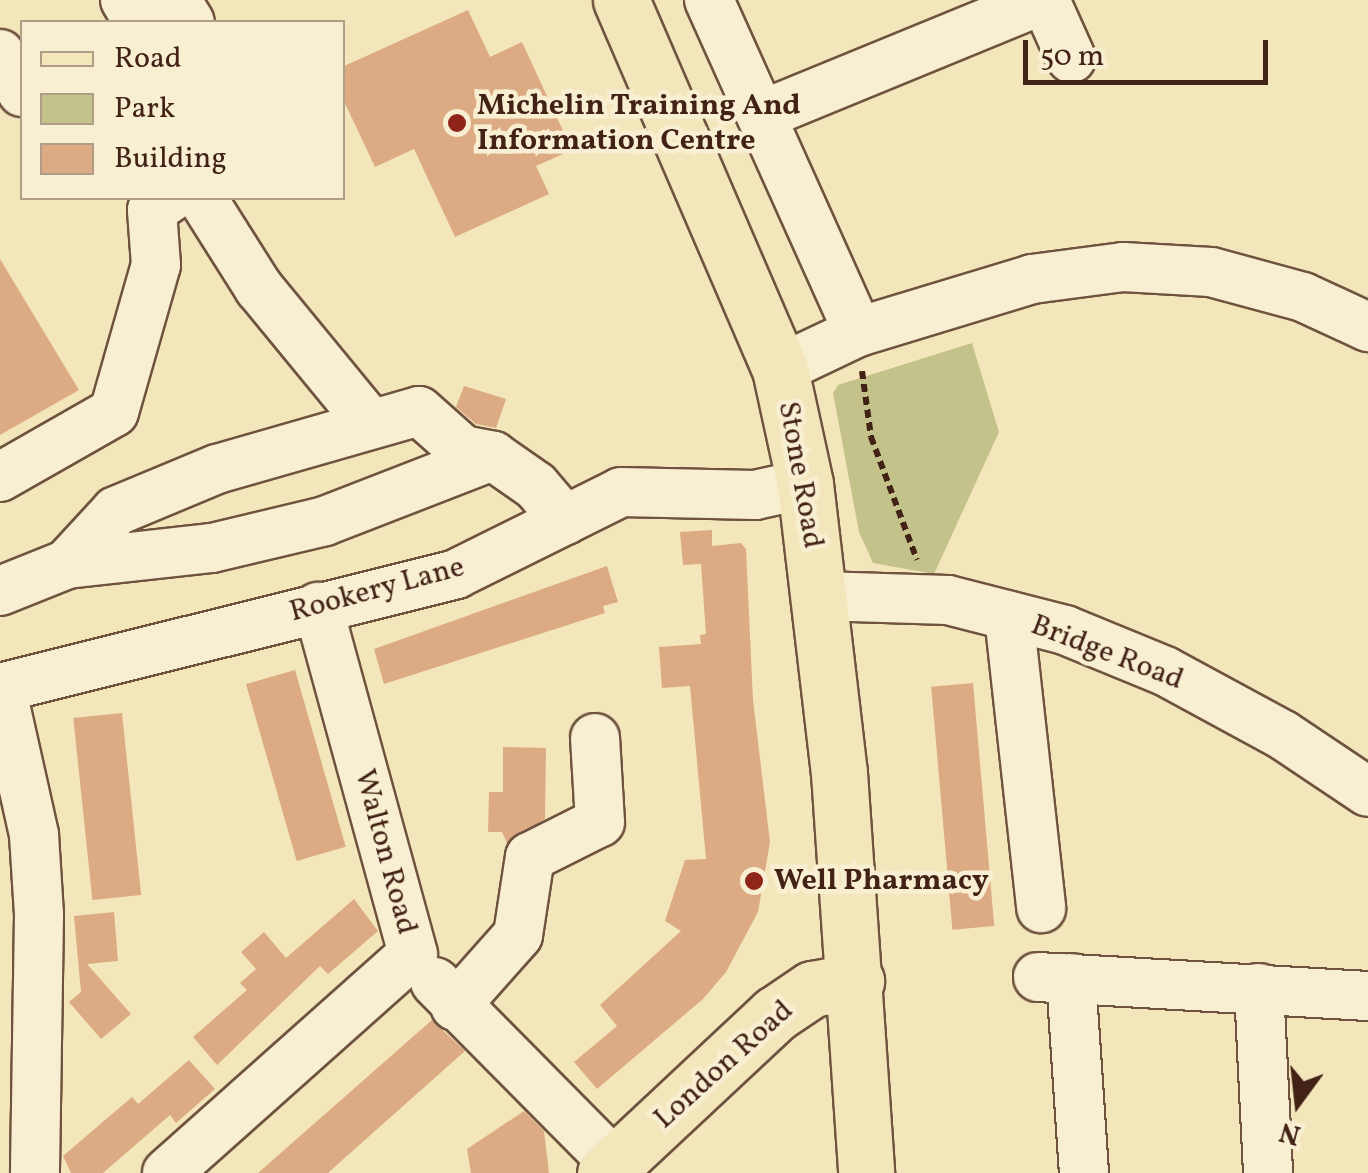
<!DOCTYPE html>
<style>
body{margin:0}
#map{position:relative;width:1368px;height:1173px;overflow:hidden;background:#f4e6bb;font-family:Vollkorn,serif}
div>[style]{position:absolute}
[style*='--x']{left:calc(var(--x)*1px);top:calc(var(--y)*1px);width:calc(var(--w)*1px);rotate:calc(var(--a)*1deg)}
.green>*{inset:0;background:#c4c28b}
.building>*{inset:0;background:#dcab84;transform-origin:0 0}
.path>*{height:6px;margin-top:-3px;transform-origin:0;background:repeating-linear-gradient(90deg,#432216 0 8px,transparent 0 13px)}
.roads{filter:drop-shadow(2px 0 #6f533f) drop-shadow(-2px 0 #6f533f) drop-shadow(0 2px #6f533f) drop-shadow(0 -2px #6f533f)}
.minor>*{height:48px;margin:-24px;padding:0 24px;transform-origin:24px;border-radius:24px;background:#f8efd3}
.major>*{height:55px;margin:-27.5px;padding:0 27.5px;transform-origin:27.5px;border-radius:27.5px;background:#f4e6bb}
.highway>*{height:55px;margin:-27.5px;padding:0 27.5px;transform-origin:27.5px;border-radius:27.5px;background:#f4e6bb}
.dots>*{width:28px;height:28px;translate:-50% -50%;box-sizing:border-box;border:5px solid #f8efd3;border-radius:50%}
span{translate:-50% -50%;white-space:nowrap;text-align:center;line-height:1.15;-webkit-text-stroke:9px #f8efd3;paint-order:stroke}
.poi-label{font-size:30px;color:#432216;font-weight:700}
.left{translate:0 -50%;text-align:left}
.street-label{font-size:30px;color:#432216}
.legend{position:absolute;left:20px;top:20px;width:325px;height:180px;box-sizing:border-box;background:#f8efd3;border:2px solid #b09d87;margin:0;padding:12px 18px;list-style:none;font-size:30px;color:#432216}
.legend li{display:flex;align-items:center;gap:20px;height:50px}
.legend b{width:50px;border:2px solid #b09d87}
.north{position:absolute;left:1248px;top:1053px;width:100px;height:100px;-webkit-text-stroke:8px #f8efd3;paint-order:stroke;rotate:195deg;font-size:28px;font-weight:700;line-height:40px;text-align:center;color:#432216}
.north::after{content:'';display:block;margin:auto;width:35px;height:45px;background:#432216;clip-path:polygon(50% 0,100% 100%,50% 72%,0 100%)}
.scale{position:absolute;left:1023px;top:40px;width:245px;height:45px;box-sizing:border-box;border:5px solid #432216;border-top:0;padding-left:12px;font-size:30px;line-height:35px;white-space:nowrap;color:#432216;-webkit-text-stroke:8px #f8efd3;paint-order:stroke}
</style>
<div id="map">
<div class="green">
<div style="clip-path:polygon(972px 343px,999px 432px,934px 574px,873px 563px,859px 532px,833px 393px,838px 385px)"></div>
</div>
<div class="building">
<div style="clip-path:polygon(468px 10px,490px 57px,522px 42px,572px 150px,536px 166px,549px 194px,455px 237px,414px 149px,375px 167px,342px 97px,342px 67px)"></div>
<div style="clip-path:polygon(0 259px,79px 390px,0 435px)"></div>
<div style="clip-path:polygon(464px 386px,506px 399px,496px 428px,476px 424px,456px 407px)"></div>
<div style="clip-path:polygon(712px 530px,712px 546px,741px 543px,746px 549px,753px 700px,770px 842px,758px 912px,726px 972px,703px 999px,597px 1089px,574px 1062px,617px 1026px,600px 1005px,681px 931px,665px 921px,685px 860px,706px 859px,690px 686px,662px 688px,659px 647px,701px 644px,700px 635px,706px 634px,701px 564px,683px 565px,680px 532px)"></div>
<div style="clip-path:polygon(607px 566px,618px 602px,603px 606px,605px 613px,384px 684px,374px 649px)"></div>
<div style="left:295px;top:670px;width:184px;height:51px;rotate:74deg"></div>
<div style="left:973px;top:683px;width:244px;height:42px;rotate:85deg"></div>
<div style="left:122px;top:713px;width:183px;height:49px;rotate:84deg"></div>
<div style="clip-path:polygon(503px 747px,546px 748px,545px 819px,507px 843px,502px 832px,488px 832px,489px 792px,503px 792px)"></div>
<div style="clip-path:polygon(354px 899px,378px 931px,328px 974px,320px 966px,217px 1065px,193px 1037px,247px 990px,240px 983px,256px 969px,241px 952px,264px 932px,286px 958px)"></div>
<div style="clip-path:polygon(114px 912px,118px 961px,87px 964px,131px 1014px,101px 1039px,69px 1002px,81px 992px,74px 916px)"></div>
<div style="clip-path:polygon(432px 1020px,465px 1051px,348px 1155px,328px 1173px,258px 1173px)"></div>
<div style="clip-path:polygon(189px 1060px,215px 1089px,176px 1123px,170px 1115px,103px 1173px,71px 1173px,63px 1156px,132px 1097px,138px 1104px)"></div>
<div style="clip-path:polygon(524px 1111px,544px 1131px,549px 1173px,471px 1173px,467px 1149px)"></div>
</div>
<div class="path">
<div style="--x:862;--y:371;--w:67;--a:82.2"></div>
<div style="--x:871;--y:437;--w:131;--a:69.5"></div>
</div>
<div class="roads">
<div class="minor">
<div style="--x:125;--y:0;--w:26;--a:59"></div>
<div style="--x:176;--y:0;--w:26;--a:58"></div>
<div style="--x:709;--y:0;--w:364;--a:65.8"></div>
<div style="--x:1045;--y:0;--w:64;--a:65.9"></div>
<div style="--x:0;--y:54;--w:44;--a:59.9"></div>
<div style="--x:762;--y:115;--w:304;--a:-22.3"></div>
<div style="--x:202;--y:198;--w:107;--a:57.7"></div>
<div style="--x:259;--y:288;--w:175;--a:50.6"></div>
<div style="--x:780;--y:369;--w:86;--a:-25.4"></div>
<div style="--x:858;--y:332;--w:182;--a:-16.9"></div>
<div style="--x:1032;--y:279;--w:92;--a:-7.5"></div>
<div style="--x:1123;--y:267;--w:88;--a:3.3"></div>
<div style="--x:1211;--y:272;--w:95;--a:15.2"></div>
<div style="--x:1303;--y:297;--w:72;--a:24.8"></div>
<div style="--x:0;--y:477;--w:131;--a:-29.7"></div>
<div style="--x:114;--y:412;--w:153;--a:-74.1"></div>
<div style="--x:156;--y:265;--w:55;--a:-94.2"></div>
<div style="--x:152;--y:210;--w:22;--a:-34"></div>
<div style="--x:67;--y:564;--w:72;--a:-47.2"></div>
<div style="--x:116;--y:511;--w:109;--a:-22.6"></div>
<div style="--x:217;--y:469;--w:210;--a:-16"></div>
<div style="--x:419;--y:411;--w:59;--a:41.6"></div>
<div style="--x:463;--y:450;--w:31;--a:11"></div>
<div style="--x:493;--y:456;--w:52;--a:34.9"></div>
<div style="--x:536;--y:486;--w:45;--a:49.5"></div>
<div style="--x:0;--y:591;--w:72;--a:-21.9"></div>
<div style="--x:67;--y:564;--w:146;--a:-6.3"></div>
<div style="--x:212;--y:548;--w:116;--a:-13.4"></div>
<div style="--x:325;--y:521;--w:180;--a:-21.2"></div>
<div style="--x:819;--y:596;--w:129;--a:1.8"></div>
<div style="--x:948;--y:600;--w:121;--a:14.4"></div>
<div style="--x:1065;--y:630;--w:108;--a:22.3"></div>
<div style="--x:1165;--y:671;--w:134;--a:28.5"></div>
<div style="--x:1283;--y:735;--w:102;--a:33.8"></div>
<div style="--x:1009;--y:616;--w:294;--a:83.7"></div>
<div style="--x:1;--y:687;--w:152;--a:77.4"></div>
<div style="--x:34;--y:835;--w:80;--a:86.4"></div>
<div style="--x:39;--y:915;--w:258;--a:90.9"></div>
<div style="--x:0;--y:688;--w:470;--a:-14"></div>
<div style="--x:456;--y:574;--w:184;--a:-26.4"></div>
<div style="--x:621;--y:492;--w:134;--a:1.3"></div>
<div style="--x:755;--y:495;--w:51;--a:-12.4"></div>
<div style="--x:1038;--y:977;--w:331;--a:3.3"></div>
<div style="--x:1071;--y:978;--w:195;--a:86.2"></div>
<div style="--x:435;--y:982;--w:256;--a:45.3"></div>
<div style="--x:1259;--y:988;--w:185;--a:87.2"></div>
<div style="--x:455;--y:1006;--w:95;--a:-48.4"></div>
<div style="--x:518;--y:935;--w:79;--a:-81.3"></div>
<div style="--x:530;--y:857;--w:78;--a:-26.6"></div>
<div style="--x:600;--y:822;--w:84;--a:-93.4"></div>
<div style="--x:167;--y:1173;--w:329;--a:-41.7"></div>
<div style="--x:413;--y:954;--w:360;--a:-105.3"></div>
</div>
<div class="major">
<div style="--x:605;--y:1173;--w:233;--a:-43.1"></div>
<div style="--x:775;--y:1014;--w:45;--a:-34"></div>
<div style="--x:812;--y:989;--w:45;--a:-10.3"></div>
</div>
<div class="highway">
<div style="--x:621;--y:0;--w:402;--a:66.7"></div>
<div style="--x:780;--y:369;--w:118;--a:77.7"></div>
<div style="--x:805;--y:484;--w:291;--a:83.3"></div>
<div style="--x:839;--y:773;--w:401;--a:86.1"></div>
</div>
</div>
<div class="dots">
<div style="left:457px;top:123px;background:#8f2418"></div>
<div style="left:754px;top:881px;background:#8f2418"></div>
</div>
<div class="poi-label">
<span class="left" style="left:477px;top:123px">Michelin Training And<br>Information Centre</span>
<span class="left" style="left:774px;top:881px">Well Pharmacy</span>
</div>
<div class="street-label">
<span style="left:800px;top:475px;rotate:80deg">Stone Road</span>
<span style="left:377px;top:590px;rotate:-15deg">Rookery Lane</span>
<span style="left:1107px;top:653px;rotate:21deg">Bridge Road</span>
<span style="left:385px;top:852px;rotate:75deg">Walton Road</span>
<span style="left:724px;top:1065px;rotate:-42deg">London Road</span>
</div>
<ul class="legend">
<li><b style="height:12px;background:#f4e6bb"></b>Road</li>
<li><b style="height:28px;background:#c4c28b"></b>Park</li>
<li><b style="height:28px;background:#dcab84"></b>Building</li>
</ul>
<div class="north">N</div>
<div class="scale">50 m</div>
</div>
